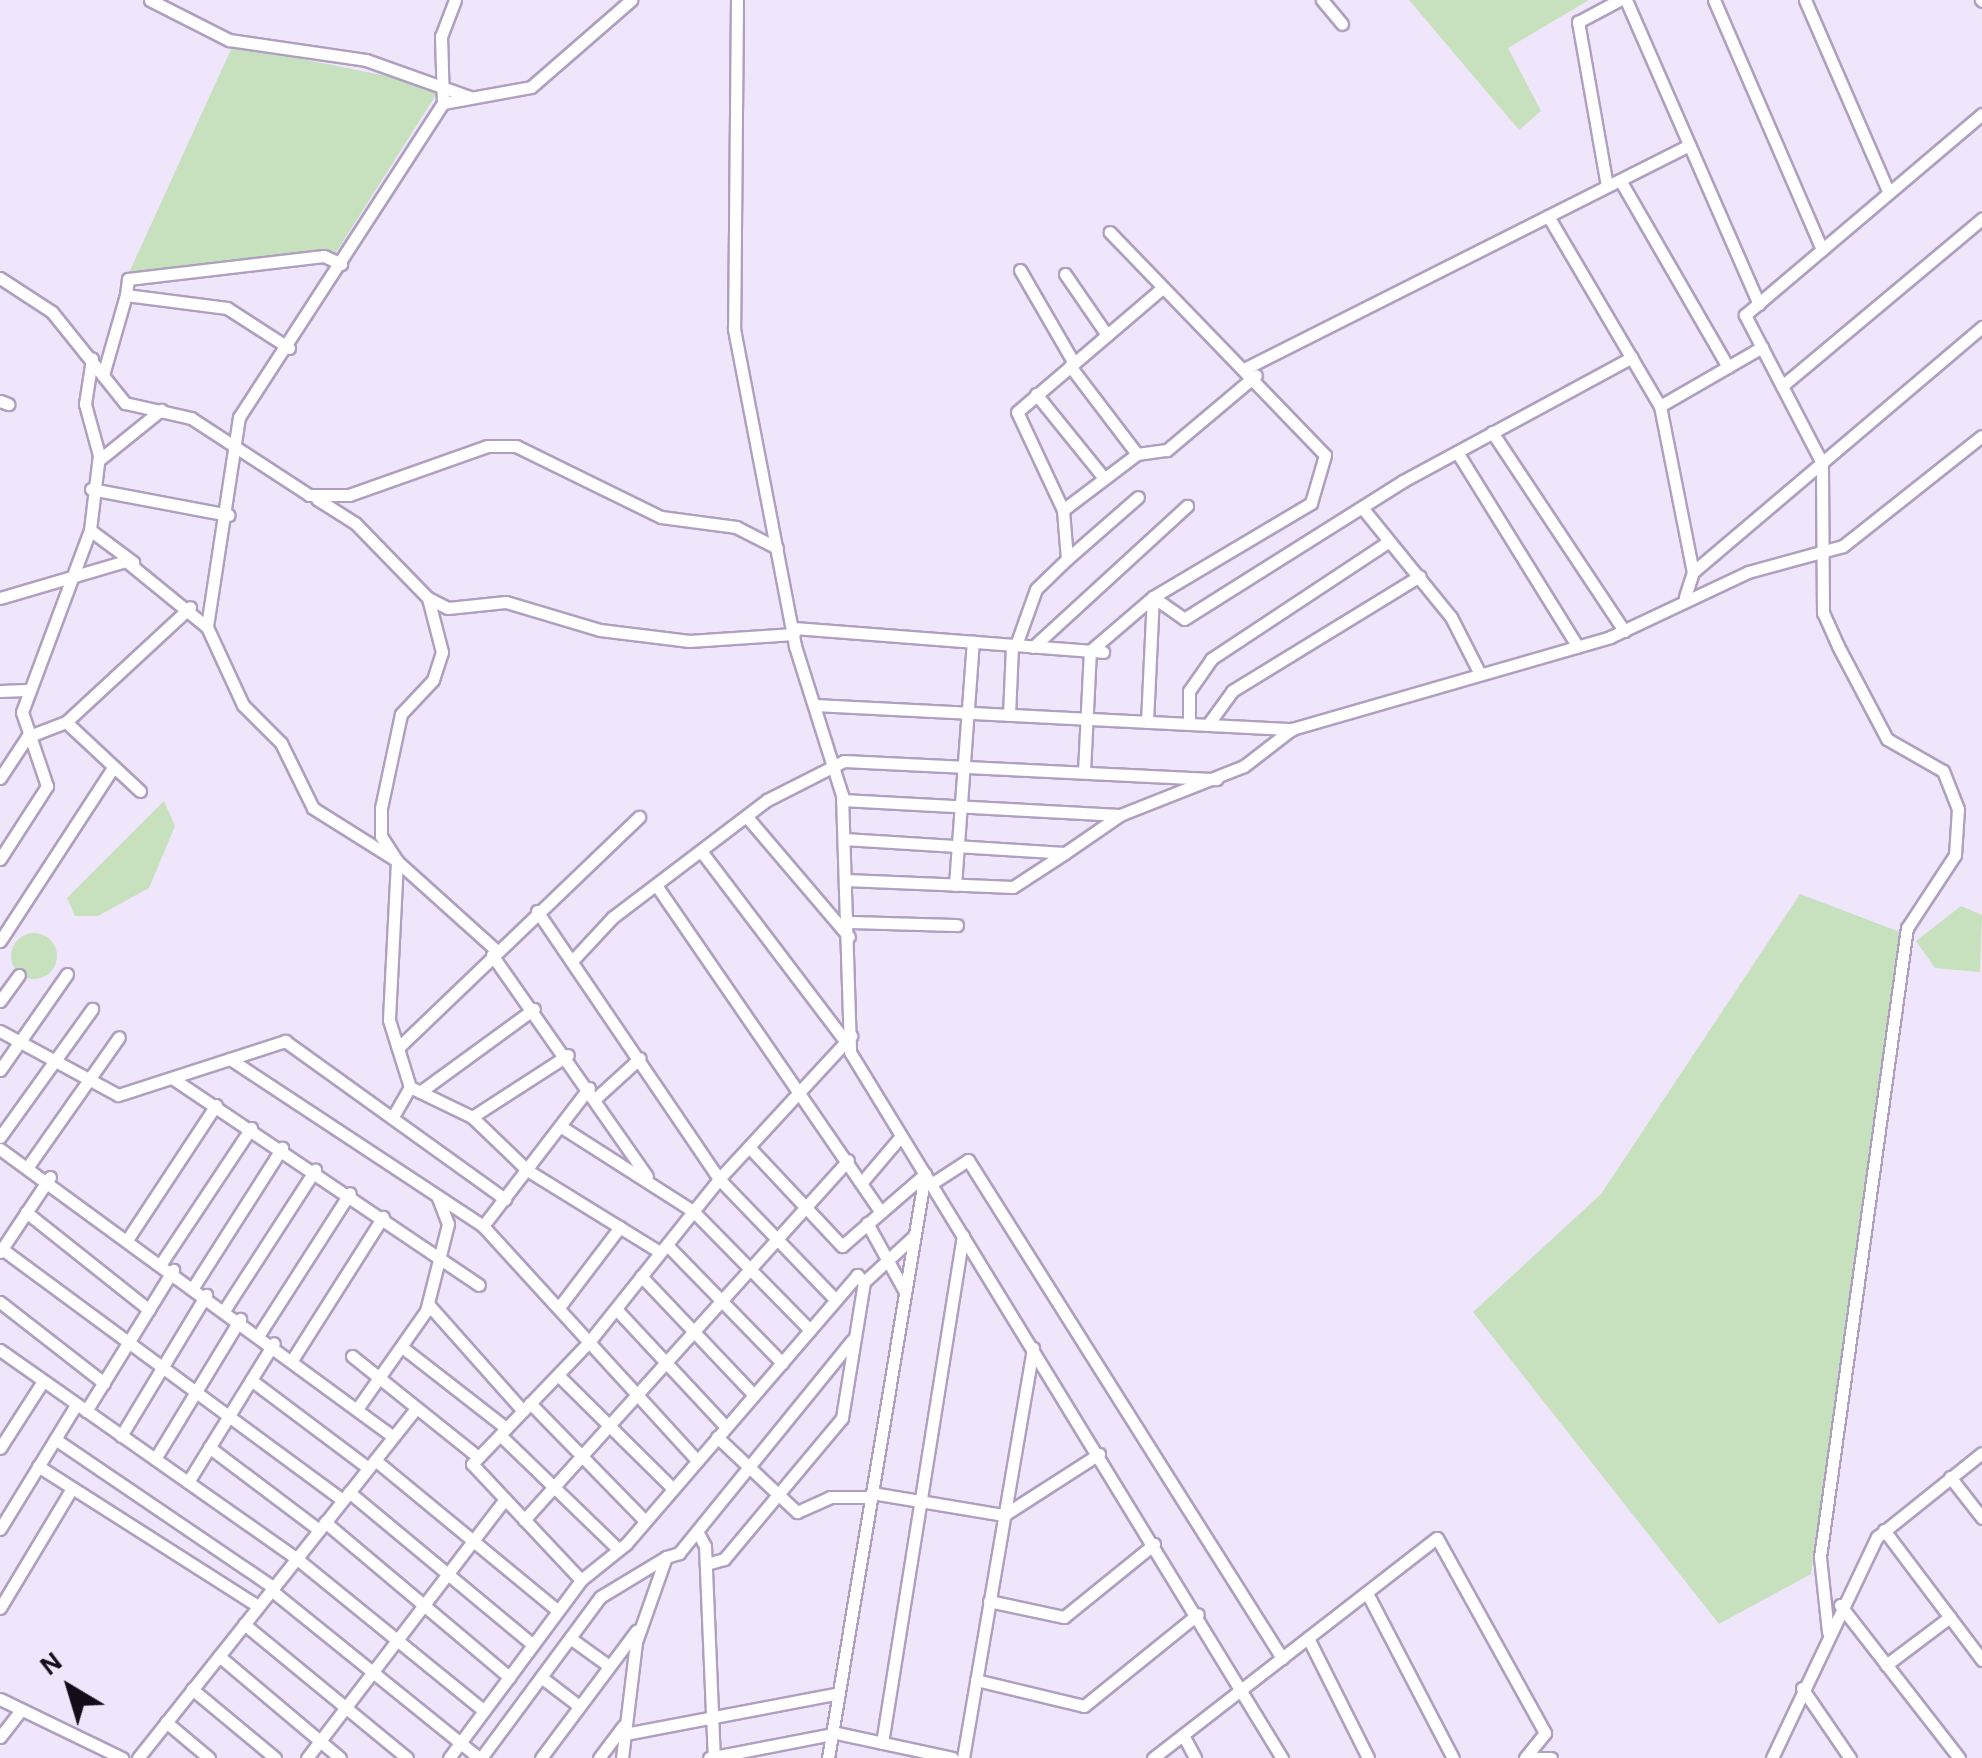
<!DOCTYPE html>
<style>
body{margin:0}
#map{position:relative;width:1982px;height:1758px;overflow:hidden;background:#f0e6fb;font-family:"Alegreya Sans",sans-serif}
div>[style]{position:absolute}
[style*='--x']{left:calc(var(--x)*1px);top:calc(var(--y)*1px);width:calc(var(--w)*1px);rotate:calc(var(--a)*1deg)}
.green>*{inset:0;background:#c7e0be}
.round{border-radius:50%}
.roads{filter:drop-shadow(2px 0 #afa0c0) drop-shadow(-2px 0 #afa0c0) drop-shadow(0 2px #afa0c0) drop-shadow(0 -2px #afa0c0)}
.minor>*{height:11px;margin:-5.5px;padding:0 5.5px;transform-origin:5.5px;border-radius:5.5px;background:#fff}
span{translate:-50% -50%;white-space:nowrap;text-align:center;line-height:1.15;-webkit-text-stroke:9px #f0e6fb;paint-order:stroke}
.north{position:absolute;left:20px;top:1638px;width:100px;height:100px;-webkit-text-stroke:8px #f0e6fb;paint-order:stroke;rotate:322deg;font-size:28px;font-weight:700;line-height:40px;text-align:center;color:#120d18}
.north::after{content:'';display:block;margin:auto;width:35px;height:45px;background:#120d18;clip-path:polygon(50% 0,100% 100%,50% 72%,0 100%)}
</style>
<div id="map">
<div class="green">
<div style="clip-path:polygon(1409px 0,1589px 0,1508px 48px,1541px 111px,1519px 130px)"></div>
<div style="clip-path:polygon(233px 45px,441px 87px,335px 254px,128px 275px)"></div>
<div style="clip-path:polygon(164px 801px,175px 826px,149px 888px,98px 916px,75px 916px,67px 898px)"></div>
<div style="clip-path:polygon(1800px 894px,1900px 932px,1811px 1574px,1719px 1624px,1473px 1312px,1601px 1194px)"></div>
<div style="clip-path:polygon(1961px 906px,1982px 915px,1980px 972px,1935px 968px,1916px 941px)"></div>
<div class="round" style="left:11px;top:933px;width:46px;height:46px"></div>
</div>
<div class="roads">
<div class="minor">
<div style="--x:150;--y:0;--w:89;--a:26.9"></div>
<div style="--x:229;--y:40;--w:138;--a:8.3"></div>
<div style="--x:366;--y:60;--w:110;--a:19.6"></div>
<div style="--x:455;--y:0;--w:39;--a:111"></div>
<div style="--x:441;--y:36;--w:67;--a:88.3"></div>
<div style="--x:443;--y:103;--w:374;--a:123"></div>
<div style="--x:239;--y:417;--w:212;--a:98.7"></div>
<div style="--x:207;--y:627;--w:86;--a:65.2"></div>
<div style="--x:243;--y:705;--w:54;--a:45"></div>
<div style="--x:281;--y:743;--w:72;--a:63.8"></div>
<div style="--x:313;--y:808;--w:99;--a:32.2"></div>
<div style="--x:397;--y:861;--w:135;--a:42"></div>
<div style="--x:737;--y:0;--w:329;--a:90.5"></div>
<div style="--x:734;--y:329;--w:323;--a:79.1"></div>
<div style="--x:795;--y:646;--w:156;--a:72.5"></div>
<div style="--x:842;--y:795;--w:257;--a:88.2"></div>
<div style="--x:850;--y:1052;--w:828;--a:58.54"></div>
<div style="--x:1322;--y:0;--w:31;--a:50"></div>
<div style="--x:1626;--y:0;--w:332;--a:66.4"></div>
<div style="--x:1714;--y:0;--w:272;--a:66.6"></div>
<div style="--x:1805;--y:0;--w:210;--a:66.5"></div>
<div style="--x:1981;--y:0;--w:1;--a:45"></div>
<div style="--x:443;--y:103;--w:89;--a:-10.3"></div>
<div style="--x:531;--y:87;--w:133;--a:-41"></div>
<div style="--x:1620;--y:180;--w:216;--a:60"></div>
<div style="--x:1607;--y:186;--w:167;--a:-100"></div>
<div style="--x:1578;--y:22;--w:47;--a:-28.2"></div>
<div style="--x:1548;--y:216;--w:221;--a:59.5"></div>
<div style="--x:1660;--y:406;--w:169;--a:78.8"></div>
<div style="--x:1693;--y:572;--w:26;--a:108"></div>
<div style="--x:1020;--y:270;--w:108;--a:59.9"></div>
<div style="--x:1065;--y:274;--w:74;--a:55.5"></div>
<div style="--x:0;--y:278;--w:62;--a:33.2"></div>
<div style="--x:52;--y:312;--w:117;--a:51.3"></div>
<div style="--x:125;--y:403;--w:68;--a:12.8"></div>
<div style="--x:191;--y:418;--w:141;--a:33.1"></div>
<div style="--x:309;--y:495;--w:40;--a:0"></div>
<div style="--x:349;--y:495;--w:146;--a:-19.5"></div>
<div style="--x:487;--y:446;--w:29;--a:0"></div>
<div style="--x:516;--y:446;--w:161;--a:26.1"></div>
<div style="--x:661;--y:517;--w:76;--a:7.6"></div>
<div style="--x:736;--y:527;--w:46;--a:27.1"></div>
<div style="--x:289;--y:348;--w:74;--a:-147.2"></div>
<div style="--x:227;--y:308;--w:102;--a:-172.7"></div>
<div style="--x:126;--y:295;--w:16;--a:-83"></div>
<div style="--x:128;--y:279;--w:197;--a:-6.7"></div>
<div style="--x:324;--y:256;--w:19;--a:25"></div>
<div style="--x:1070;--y:366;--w:111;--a:52.7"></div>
<div style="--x:1246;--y:368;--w:496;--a:-26.7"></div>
<div style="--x:103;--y:375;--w:83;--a:-74"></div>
<div style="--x:1782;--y:386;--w:261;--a:-39.9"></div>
<div style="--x:1036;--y:394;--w:108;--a:51"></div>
<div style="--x:0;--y:401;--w:9;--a:21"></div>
<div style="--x:1660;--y:406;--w:118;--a:-30"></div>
<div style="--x:1492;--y:432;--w:239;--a:56.4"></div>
<div style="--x:1457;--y:452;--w:229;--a:58.2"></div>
<div style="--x:99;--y:460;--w:80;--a:-38.9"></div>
<div style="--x:91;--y:489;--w:140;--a:10.7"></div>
<div style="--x:317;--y:499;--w:45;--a:32.3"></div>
<div style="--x:355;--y:523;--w:105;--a:45.8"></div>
<div style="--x:428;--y:598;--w:56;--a:75.5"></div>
<div style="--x:442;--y:652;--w:29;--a:108"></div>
<div style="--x:433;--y:680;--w:47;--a:133.3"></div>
<div style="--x:401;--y:714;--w:96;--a:102"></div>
<div style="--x:381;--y:808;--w:28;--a:90"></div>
<div style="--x:381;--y:836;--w:30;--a:57"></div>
<div style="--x:397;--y:861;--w:159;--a:92.9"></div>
<div style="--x:389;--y:1020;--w:70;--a:72.6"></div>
<div style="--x:410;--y:1087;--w:34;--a:120"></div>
<div style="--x:1063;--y:510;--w:108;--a:-115.1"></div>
<div style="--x:1017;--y:412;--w:191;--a:-40.5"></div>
<div style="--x:1364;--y:510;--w:138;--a:50.9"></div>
<div style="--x:1451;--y:617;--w:62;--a:63"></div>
<div style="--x:90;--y:530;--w:54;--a:36.7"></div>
<div style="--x:1067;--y:559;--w:94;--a:-41.1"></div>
<div style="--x:1693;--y:572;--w:379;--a:-40.3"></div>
<div style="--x:1153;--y:597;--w:38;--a:35"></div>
<div style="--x:1184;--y:619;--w:259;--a:-32.2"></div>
<div style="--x:1403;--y:481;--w:260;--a:-28.4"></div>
<div style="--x:0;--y:598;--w:131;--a:-16.4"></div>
<div style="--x:126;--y:561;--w:104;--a:39.2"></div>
<div style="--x:428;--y:598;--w:22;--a:27"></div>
<div style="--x:448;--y:608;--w:58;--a:-5.9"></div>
<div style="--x:506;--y:602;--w:98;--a:16.6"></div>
<div style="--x:600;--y:630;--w:90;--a:7"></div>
<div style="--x:689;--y:641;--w:105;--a:-3.8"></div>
<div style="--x:793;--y:628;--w:311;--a:4.4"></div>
<div style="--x:1016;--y:645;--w:59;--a:-70.3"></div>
<div style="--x:1036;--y:589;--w:43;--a:-44.1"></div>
<div style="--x:1067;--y:559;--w:49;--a:-94.7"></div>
<div style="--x:1063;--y:510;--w:93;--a:-37.1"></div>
<div style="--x:1137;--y:454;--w:30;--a:-8"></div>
<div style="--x:1167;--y:450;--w:116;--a:-40.1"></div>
<div style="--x:1033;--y:647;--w:209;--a:-42.5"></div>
<div style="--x:0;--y:691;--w:26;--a:-2"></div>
<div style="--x:815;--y:705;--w:478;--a:2.9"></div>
<div style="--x:1292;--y:729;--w:331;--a:-16.1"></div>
<div style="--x:1610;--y:637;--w:153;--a:-25.2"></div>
<div style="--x:1748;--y:572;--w:98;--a:-15.3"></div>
<div style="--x:1843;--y:546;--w:177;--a:-38.4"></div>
<div style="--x:1009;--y:715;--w:70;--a:-87.5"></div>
<div style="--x:1147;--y:722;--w:125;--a:-87.3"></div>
<div style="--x:1209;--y:723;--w:39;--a:-54"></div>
<div style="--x:1232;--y:691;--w:220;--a:-31.5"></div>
<div style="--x:1189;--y:724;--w:33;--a:-90"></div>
<div style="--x:1189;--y:691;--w:39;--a:-55"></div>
<div style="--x:1211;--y:659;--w:210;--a:-33.5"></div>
<div style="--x:1084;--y:772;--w:121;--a:-87.2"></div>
<div style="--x:1090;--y:651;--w:83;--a:-40.6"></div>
<div style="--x:1153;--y:597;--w:184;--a:-30.7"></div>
<div style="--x:1311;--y:503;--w:50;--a:-73.7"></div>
<div style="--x:1325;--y:455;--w:310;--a:-134"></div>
<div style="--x:0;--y:778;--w:49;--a:-56.6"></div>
<div style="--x:27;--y:737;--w:42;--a:-21"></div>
<div style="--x:140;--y:791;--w:101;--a:-137"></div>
<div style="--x:66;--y:722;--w:169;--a:-42.8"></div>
<div style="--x:842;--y:800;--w:278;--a:3.1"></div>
<div style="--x:1120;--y:815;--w:133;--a:-21.6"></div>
<div style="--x:1244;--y:766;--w:61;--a:-37.6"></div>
<div style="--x:747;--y:817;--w:157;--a:49.6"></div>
<div style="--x:844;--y:839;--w:221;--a:3.6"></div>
<div style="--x:1065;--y:853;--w:67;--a:-34.6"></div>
<div style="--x:704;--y:855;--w:235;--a:52.8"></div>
<div style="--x:0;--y:859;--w:87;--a:-57.2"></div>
<div style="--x:47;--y:786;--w:78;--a:-108.7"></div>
<div style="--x:22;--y:712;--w:194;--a:-69.5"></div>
<div style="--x:90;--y:530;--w:76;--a:-83.2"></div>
<div style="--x:99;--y:455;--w:53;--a:-105.4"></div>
<div style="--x:85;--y:404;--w:46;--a:-81.2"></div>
<div style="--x:846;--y:880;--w:167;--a:2.4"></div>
<div style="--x:1013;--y:887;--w:62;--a:-33.2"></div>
<div style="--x:955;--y:885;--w:244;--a:-85.8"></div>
<div style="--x:658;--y:888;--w:393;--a:55.5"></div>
<div style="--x:537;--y:911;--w:324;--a:55.8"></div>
<div style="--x:719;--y:1179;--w:168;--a:46"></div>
<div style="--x:848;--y:922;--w:109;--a:1.6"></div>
<div style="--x:0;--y:941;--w:205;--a:-56.9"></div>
<div style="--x:492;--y:955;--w:270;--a:55"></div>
<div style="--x:572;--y:961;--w:60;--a:-47"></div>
<div style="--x:613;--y:917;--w:193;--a:-37.2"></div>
<div style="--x:767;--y:800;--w:86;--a:-26.9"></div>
<div style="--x:844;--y:761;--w:373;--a:2.8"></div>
<div style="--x:0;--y:1001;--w:32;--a:-54"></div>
<div style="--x:0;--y:1031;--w:134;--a:28.5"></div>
<div style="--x:118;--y:1095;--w:176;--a:-17.9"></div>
<div style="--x:285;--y:1041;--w:271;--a:35.7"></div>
<div style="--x:398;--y:1048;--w:334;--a:-43.8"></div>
<div style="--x:230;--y:1059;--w:303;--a:33.4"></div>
<div style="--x:483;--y:1226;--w:317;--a:47.6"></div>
<div style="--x:0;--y:1070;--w:117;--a:-55.1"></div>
<div style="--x:172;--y:1078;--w:370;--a:34"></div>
<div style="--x:410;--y:1087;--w:69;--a:25.8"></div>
<div style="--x:472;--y:1117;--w:76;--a:43.9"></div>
<div style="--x:527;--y:1170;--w:156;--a:31.7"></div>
<div style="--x:420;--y:1092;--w:141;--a:-36.1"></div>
<div style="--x:596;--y:1098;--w:59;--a:-42.3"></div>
<div style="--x:472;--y:1117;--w:114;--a:-32.9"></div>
<div style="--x:560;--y:1126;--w:158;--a:32.6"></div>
<div style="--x:693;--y:1211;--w:167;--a:45.5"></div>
<div style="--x:0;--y:1137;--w:158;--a:-54.3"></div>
<div style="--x:749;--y:1147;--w:136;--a:46.8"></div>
<div style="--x:842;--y:1246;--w:110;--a:-40.9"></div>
<div style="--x:0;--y:1149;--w:487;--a:36.2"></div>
<div style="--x:29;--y:1165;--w:156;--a:-54.9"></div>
<div style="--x:862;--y:1182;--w:60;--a:-49.7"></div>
<div style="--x:931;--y:1184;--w:44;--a:-33"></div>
<div style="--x:968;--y:1160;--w:589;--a:57.77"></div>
<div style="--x:26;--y:1212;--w:157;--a:38.5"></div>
<div style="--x:867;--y:1223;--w:77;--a:61.1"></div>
<div style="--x:483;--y:1226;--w:174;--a:-52.5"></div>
<div style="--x:129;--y:1237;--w:158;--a:-56.6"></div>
<div style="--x:667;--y:1245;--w:165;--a:45.7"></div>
<div style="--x:2;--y:1249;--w:423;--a:36.4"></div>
<div style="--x:0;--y:1252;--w:90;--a:-56.3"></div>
<div style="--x:162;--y:1262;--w:161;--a:-56.4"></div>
<div style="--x:641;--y:1276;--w:164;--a:46.5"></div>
<div style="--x:864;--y:1282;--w:67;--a:-42.6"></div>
<div style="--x:194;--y:1286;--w:164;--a:-57.5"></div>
<div style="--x:0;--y:1302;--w:132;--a:37.9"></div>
<div style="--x:428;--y:1304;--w:143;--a:48.4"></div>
<div style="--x:560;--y:1306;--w:99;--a:-52.8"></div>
<div style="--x:225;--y:1309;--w:166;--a:-57.1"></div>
<div style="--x:616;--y:1309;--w:161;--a:47"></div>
<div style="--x:260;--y:1333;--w:166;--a:-57.3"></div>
<div style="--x:402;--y:1347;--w:132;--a:37.9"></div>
<div style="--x:0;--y:1350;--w:362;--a:35.1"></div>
<div style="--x:296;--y:1558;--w:242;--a:39.1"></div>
<div style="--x:352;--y:1356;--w:161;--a:38.7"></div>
<div style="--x:294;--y:1357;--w:166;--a:-57.6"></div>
<div style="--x:558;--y:1375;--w:162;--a:44.7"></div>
<div style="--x:251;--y:1380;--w:146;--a:36.9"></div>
<div style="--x:530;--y:1403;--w:165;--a:45.7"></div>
<div style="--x:357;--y:1409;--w:120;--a:-54.9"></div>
<div style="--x:426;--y:1311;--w:90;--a:-75.8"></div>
<div style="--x:448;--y:1224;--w:30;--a:-111"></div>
<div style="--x:86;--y:1411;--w:166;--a:-58.3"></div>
<div style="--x:500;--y:1435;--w:164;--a:44"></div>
<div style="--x:121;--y:1436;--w:165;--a:-58.9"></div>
<div style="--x:717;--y:1437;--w:110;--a:43.2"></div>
<div style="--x:797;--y:1512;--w:36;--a:-24"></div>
<div style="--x:830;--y:1497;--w:41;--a:0"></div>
<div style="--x:55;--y:1439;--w:263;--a:34.2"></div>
<div style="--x:209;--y:1447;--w:138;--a:37"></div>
<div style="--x:0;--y:1448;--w:80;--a:-57.3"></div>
<div style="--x:155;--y:1459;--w:164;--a:-58.7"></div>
<div style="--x:375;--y:1460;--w:237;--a:39.5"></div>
<div style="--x:38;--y:1466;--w:261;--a:32.5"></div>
<div style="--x:1950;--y:1477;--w:52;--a:52"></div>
<div style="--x:188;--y:1482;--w:163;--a:-58.3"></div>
<div style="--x:349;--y:1492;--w:239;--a:39.7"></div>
<div style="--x:872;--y:1493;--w:134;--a:9.5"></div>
<div style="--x:1004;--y:1515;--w:113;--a:-32.7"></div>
<div style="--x:524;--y:1520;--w:484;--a:-48"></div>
<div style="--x:325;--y:1522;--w:241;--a:40.1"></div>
<div style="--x:0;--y:1529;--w:145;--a:-58.5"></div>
<div style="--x:1884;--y:1530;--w:163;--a:53"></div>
<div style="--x:697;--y:1531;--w:17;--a:62"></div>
<div style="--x:705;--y:1546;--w:212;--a:87.6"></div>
<div style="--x:581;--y:1580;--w:159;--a:-133.2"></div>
<div style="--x:472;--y:1464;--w:169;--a:-46.2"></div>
<div style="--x:589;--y:1342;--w:208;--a:-51.4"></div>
<div style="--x:719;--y:1179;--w:195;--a:-47.3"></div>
<div style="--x:271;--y:1590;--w:267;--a:38.9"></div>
<div style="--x:1367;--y:1593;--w:186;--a:62.5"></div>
<div style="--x:989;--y:1601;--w:77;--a:12"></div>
<div style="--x:1064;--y:1617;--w:116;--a:-39"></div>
<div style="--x:1840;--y:1605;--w:194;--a:52.1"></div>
<div style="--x:0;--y:1608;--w:140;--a:-59"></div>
<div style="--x:244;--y:1624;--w:211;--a:39.4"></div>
<div style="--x:1828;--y:1632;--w:75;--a:-96.1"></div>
<div style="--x:1820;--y:1557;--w:635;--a:-82.13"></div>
<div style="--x:1907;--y:928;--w:87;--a:-56.7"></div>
<div style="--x:1955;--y:855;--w:46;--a:-86.3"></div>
<div style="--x:1958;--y:809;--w:41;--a:-111.5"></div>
<div style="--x:1943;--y:771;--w:64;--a:-150.3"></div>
<div style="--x:1887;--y:739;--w:105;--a:-117.8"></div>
<div style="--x:1838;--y:646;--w:36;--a:-114"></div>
<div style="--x:1823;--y:613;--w:150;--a:-90.4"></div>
<div style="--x:1822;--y:463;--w:167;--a:-117.5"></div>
<div style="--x:1745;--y:315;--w:311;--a:-40.3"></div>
<div style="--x:570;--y:1638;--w:48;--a:35.7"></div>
<div style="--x:1308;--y:1638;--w:134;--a:63.4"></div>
<div style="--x:219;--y:1656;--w:158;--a:40.1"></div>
<div style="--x:1886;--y:1665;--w:80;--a:-36.9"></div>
<div style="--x:541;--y:1677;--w:48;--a:37.3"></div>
<div style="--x:976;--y:1680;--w:111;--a:13.5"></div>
<div style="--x:1084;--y:1706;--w:146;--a:-38.9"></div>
<div style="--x:1802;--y:1688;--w:85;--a:55.6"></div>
<div style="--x:192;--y:1689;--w:108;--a:39.7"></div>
<div style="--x:0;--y:1699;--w:136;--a:25.8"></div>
<div style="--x:166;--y:1722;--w:56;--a:39.9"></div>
<div style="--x:832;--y:1732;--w:123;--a:12.2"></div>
<div style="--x:625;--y:1734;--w:218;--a:-10.8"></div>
<div style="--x:1183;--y:1735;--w:26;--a:62"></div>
<div style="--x:0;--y:1737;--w:34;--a:-52"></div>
<div style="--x:882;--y:1743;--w:514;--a:-80.94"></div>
<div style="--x:138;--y:1758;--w:447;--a:-51.5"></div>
<div style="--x:307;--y:1758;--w:326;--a:-52.6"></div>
<div style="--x:449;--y:1758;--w:222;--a:-53.4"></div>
<div style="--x:581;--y:1580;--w:58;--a:-38.7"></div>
<div style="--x:626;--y:1544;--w:355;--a:-49.3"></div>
<div style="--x:857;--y:1275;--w:10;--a:45"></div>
<div style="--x:864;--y:1282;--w:138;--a:99.2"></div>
<div style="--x:842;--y:1418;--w:184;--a:129.9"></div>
<div style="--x:724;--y:1559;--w:19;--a:164"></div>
<div style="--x:481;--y:1758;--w:200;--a:-53.5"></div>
<div style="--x:600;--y:1597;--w:77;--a:-31.2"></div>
<div style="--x:541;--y:1758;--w:159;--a:-53.2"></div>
<div style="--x:599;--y:1758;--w:40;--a:-53"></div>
<div style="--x:622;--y:1758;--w:117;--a:-83.1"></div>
<div style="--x:636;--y:1642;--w:90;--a:-70.6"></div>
<div style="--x:666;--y:1557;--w:14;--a:-17"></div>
<div style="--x:679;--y:1553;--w:274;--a:-50.9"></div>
<div style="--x:709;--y:1758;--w:125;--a:-11"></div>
<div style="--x:828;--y:1758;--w:592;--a:-80.57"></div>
<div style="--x:963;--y:1758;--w:416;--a:-80.3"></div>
<div style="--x:1153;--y:1758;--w:359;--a:-37.8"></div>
<div style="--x:1437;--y:1538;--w:223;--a:61"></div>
<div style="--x:1545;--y:1733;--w:32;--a:129"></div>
<div style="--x:1529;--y:1758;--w:22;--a:0"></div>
<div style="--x:1772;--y:1758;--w:245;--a:-64.6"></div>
<div style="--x:1877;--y:1537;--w:134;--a:-38.7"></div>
</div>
</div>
<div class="north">N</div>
</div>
